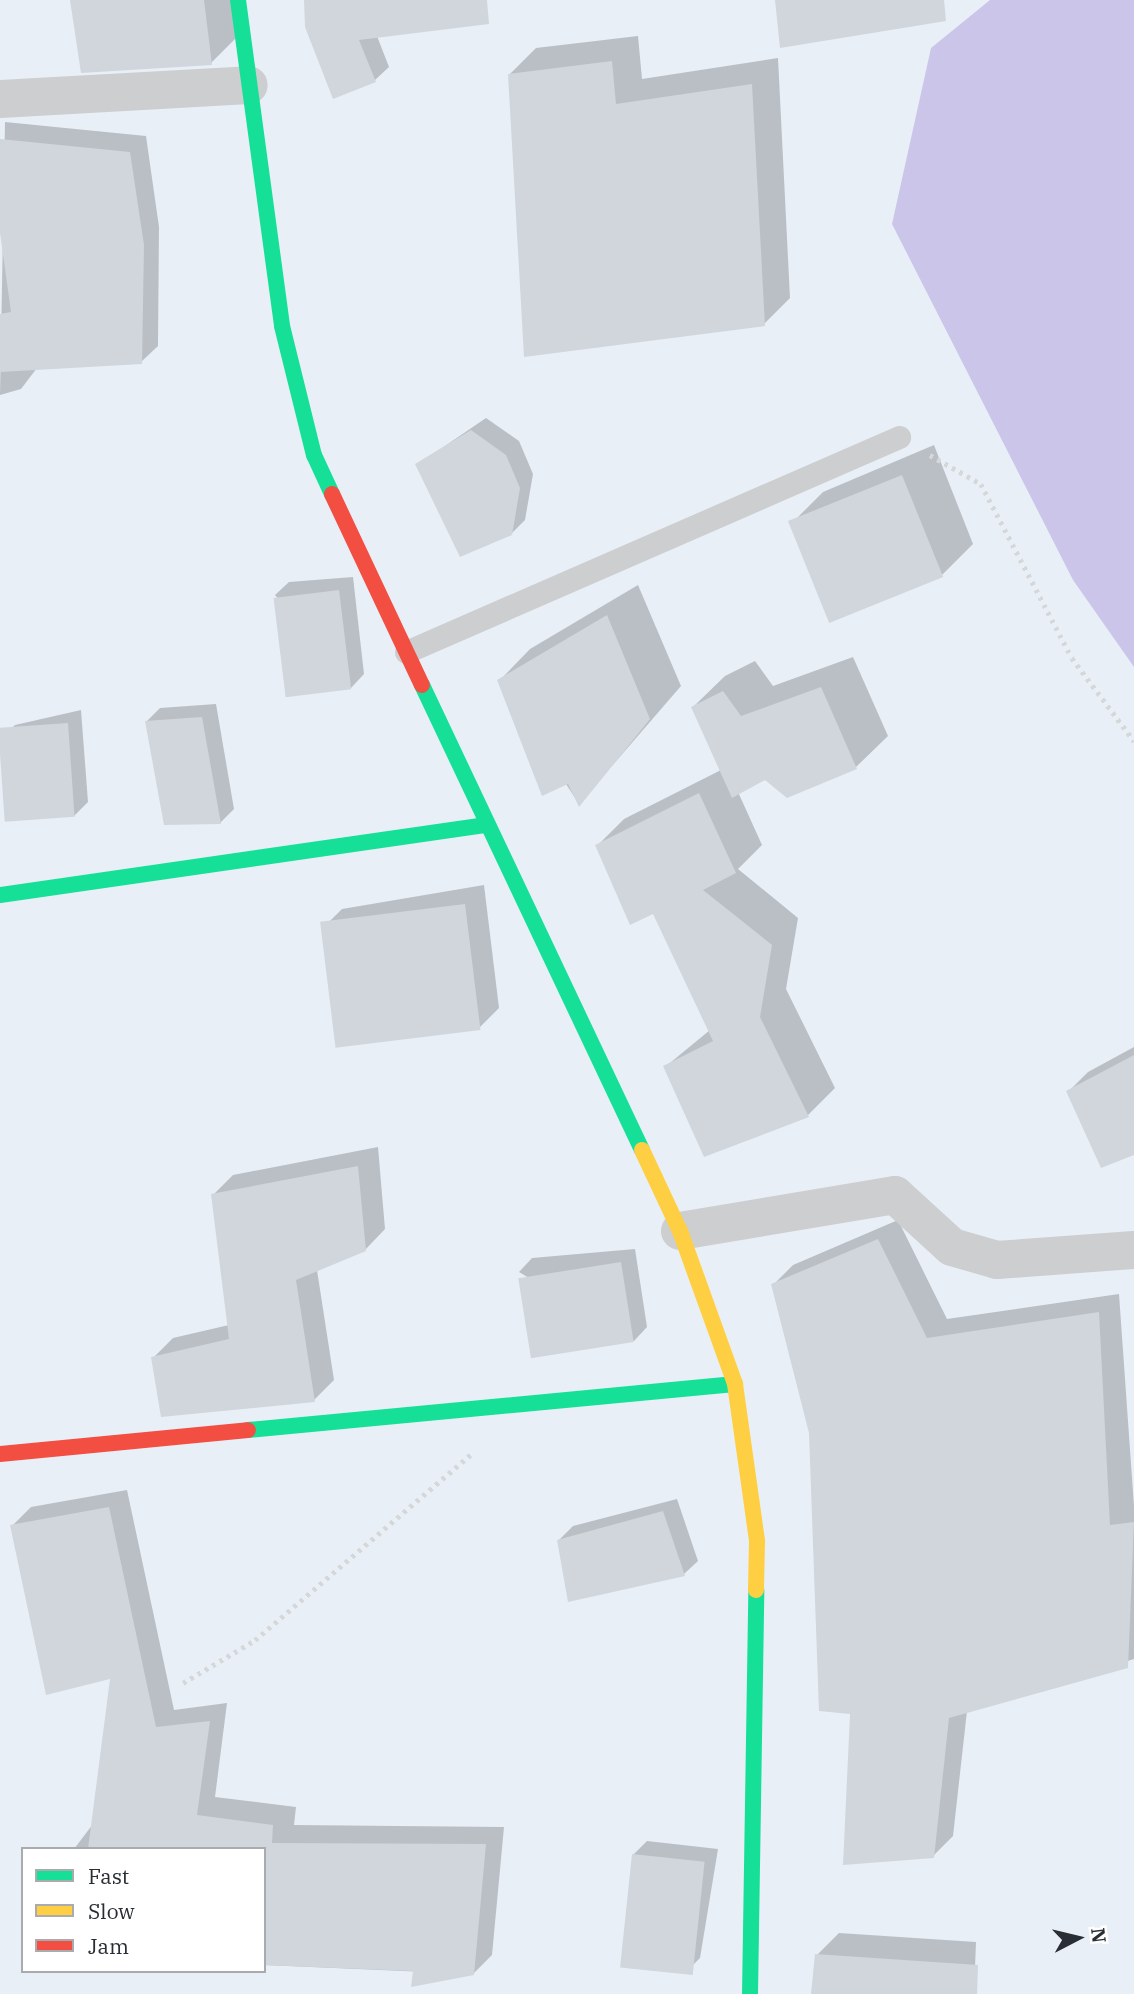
<!DOCTYPE html>
<style>
body{margin:0}
#map{position:relative;width:1134px;height:1994px;overflow:hidden;background:#e9eff7;font-family:"IBM Plex Serif",serif}
div>[style]{position:absolute}
[style*='--x']{left:calc(var(--x)*1px);top:calc(var(--y)*1px);width:calc(var(--w)*1px);rotate:calc(var(--a)*1deg)}
.forest>*{inset:0;background:#ccc5ea}
.shadow>*{inset:0;background:#0003}
.building>*{inset:0;background:#d0d6dc;transform-origin:0 0}
.path>*{height:4.5px;margin-top:-2.25px;transform-origin:0;background:repeating-linear-gradient(90deg,#d5d7d9 0 3.5px,transparent 0 8.5px)}
.lane>*{height:23px;margin:-11.5px;padding:0 11.5px;transform-origin:11.5px;border-radius:11.5px;background:#ccced0}
.street>*{height:38px;margin:-19px;padding:0 19px;transform-origin:19px;border-radius:19px;background:#ccced0}
.fast>*{height:16px;margin:-8px;padding:0 8px;transform-origin:8px;border-radius:8px;background:#16e098}
.slow>*{height:16px;margin:-8px;padding:0 8px;transform-origin:8px;border-radius:8px;background:#ffcf43}
.jam>*{height:16px;margin:-8px;padding:0 8px;transform-origin:8px;border-radius:8px;background:#f24e42}
span{translate:-50% -50%;white-space:nowrap;text-align:center;line-height:1.15;-webkit-text-stroke:7px #fff;paint-order:stroke}
.legend{position:absolute;left:21px;top:1847px;width:245px;height:126px;box-sizing:border-box;background:#fff;border:2px solid #a9abae;margin:0;padding:9px 12px;list-style:none;font-size:21px;color:#292e35}
.legend li{display:flex;align-items:center;gap:14px;height:35px}
.legend b{width:35px;border:2px solid #a9abae}
.north{position:absolute;left:1043px;top:1903px;width:70px;height:70px;-webkit-text-stroke:5px #fff;paint-order:stroke;rotate:83deg;font-size:19px;font-weight:700;line-height:28px;text-align:center;color:#292e35}
.north::after{content:'';display:block;margin:auto;width:24px;height:32px;background:#292e35;clip-path:polygon(50% 0,100% 100%,50% 72%,0 100%)}
</style>
<div id="map">
<div class="forest">
<div style="clip-path:polygon(990px 0,1134px 0,1134px 667px,1073px 580px,892px 224px,931px 48px)"></div>
</div>
<div class="shadow">
<div style="clip-path:polygon(72px 0,238px 0,242px 32px,211px 63px)"></div>
<div style="clip-path:polygon(306px 0,434px 0,377px 36px,389px 67px,375px 80px,334px 96px)"></div>
<div style="clip-path:polygon(638px 36px,642px 79px,778px 58px,790px 298px,764px 324px,509px 75px,536px 48px)"></div>
<div style="clip-path:polygon(5px 122px,146px 136px,159px 227px,158px 346px,141px 362px,37px 368px,21px 389px,0 395px)"></div>
<div style="clip-path:polygon(486px 418px,519px 441px,533px 474px,525px 520px,511px 534px,417px 465px)"></div>
<div style="clip-path:polygon(934px 445px,973px 544px,942px 575px,791px 524px,823px 492px)"></div>
<div style="clip-path:polygon(353px 577px,364px 674px,351px 688px,275px 595px,289px 582px)"></div>
<div style="clip-path:polygon(638px 585px,681px 686px,579px 804px,499px 681px,530px 649px)"></div>
<div style="clip-path:polygon(853px 657px,888px 736px,856px 767px,788px 796px,765px 778px,738px 792px,762px 845px,738px 869px,798px 918px,786px 989px,835px 1088px,808px 1115px,705px 1155px,665px 1067px,710px 1030px,654px 911px,597px 846px,624px 819px,721px 770px,693px 707px,725px 676px,755px 661px,773px 686px)"></div>
<div style="clip-path:polygon(216px 704px,234px 809px,220px 823px,147px 721px,160px 708px)"></div>
<div style="clip-path:polygon(81px 710px,88px 802px,74px 816px,1px 738px,15px 725px)"></div>
<div style="clip-path:polygon(484px 885px,499px 1008px,479px 1028px,322px 929px,342px 909px)"></div>
<div style="clip-path:polygon(1134px 1047px,1134px 1153px,1068px 1092px,1088px 1072px)"></div>
<div style="clip-path:polygon(378px 1147px,385px 1229px,365px 1250px,317px 1270px,334px 1380px,314px 1400px,153px 1358px,173px 1338px,229px 1325px,213px 1195px,233px 1175px)"></div>
<div style="clip-path:polygon(898px 1220px,947px 1319px,1119px 1294px,1134px 1506px,1134px 1659px,967px 1711px,953px 1836px,933px 1856px,852px 1712px,811px 1432px,773px 1285px,793px 1265px)"></div>
<div style="clip-path:polygon(635px 1249px,647px 1327px,634px 1341px,519px 1272px,532px 1258px)"></div>
<div style="clip-path:polygon(127px 1490px,174px 1710px,227px 1703px,215px 1797px,296px 1807px,294px 1825px,504px 1827px,492px 1955px,473px 1974px,264px 1965px,264px 1849px,74px 1849px,93px 1824px,112px 1677px,12px 1526px,31px 1507px)"></div>
<div style="clip-path:polygon(677px 1499px,698px 1561px,684px 1574px,559px 1540px,573px 1526px)"></div>
<div style="clip-path:polygon(647px 1841px,718px 1849px,700px 1958px,686px 1972px,633px 1855px)"></div>
<div style="clip-path:polygon(839px 1933px,976px 1942px,974px 1994px,813px 1994px,817px 1955px)"></div>
</div>
<div class="building">
<div style="clip-path:polygon(70px 0,204px 0,212px 65px,81px 73px)"></div>
<div style="clip-path:polygon(304px 0,487px 0,489px 24px,359px 40px,376px 82px,333px 99px,305px 27px)"></div>
<div style="clip-path:polygon(775px 0,944px 0,946px 21px,780px 48px)"></div>
<div style="clip-path:polygon(612px 61px,616px 104px,752px 84px,765px 326px,524px 357px,508px 74px)"></div>
<div style="clip-path:polygon(0 139px,130px 152px,144px 245px,142px 364px,0 372px,0 314px,11px 312px,0 233px)"></div>
<div style="clip-path:polygon(471px 430px,506px 455px,520px 488px,512px 535px,460px 557px,415px 464px)"></div>
<div style="left:902px;top:475px;width:110px;height:123px;rotate:68deg"></div>
<div style="left:339px;top:590px;width:100px;height:66px;rotate:83deg"></div>
<div style="clip-path:polygon(607px 615px,650px 719px,579px 807px,568px 784px,542px 796px,497px 680px)"></div>
<div style="clip-path:polygon(821px 687px,857px 769px,787px 798px,765px 780px,732px 798px,691px 707px,723px 691px,741px 716px)"></div>
<div style="clip-path:polygon(202px 717px,221px 824px,164px 825px,145px 721px)"></div>
<div style="left:68px;top:723px;width:94px;height:70px;rotate:86deg"></div>
<div style="clip-path:polygon(699px 793px,736px 873px,703px 890px,772px 945px,760px 1017px,809px 1117px,704px 1157px,663px 1066px,713px 1041px,653px 914px,630px 925px,595px 845px)"></div>
<div style="left:465px;top:904px;width:127px;height:146px;rotate:83deg"></div>
<div style="clip-path:polygon(1134px 1055px,1134px 1155px,1101px 1168px,1066px 1091px)"></div>
<div style="clip-path:polygon(358px 1166px,366px 1251px,296px 1280px,315px 1402px,161px 1417px,151px 1357px,229px 1339px,211px 1194px)"></div>
<div style="clip-path:polygon(878px 1239px,927px 1338px,1099px 1312px,1110px 1525px,1134px 1522px,1128px 1668px,949px 1718px,934px 1858px,843px 1865px,850px 1714px,819px 1711px,809px 1433px,771px 1284px)"></div>
<div style="left:621px;top:1262px;width:81px;height:104px;rotate:81deg"></div>
<div style="clip-path:polygon(109px 1507px,156px 1727px,210px 1721px,197px 1815px,273px 1825px,272px 1843px,486px 1844px,474px 1975px,411px 1987px,413px 1971px,264px 1965px,264px 1849px,88px 1849px,110px 1679px,46px 1695px,10px 1525px)"></div>
<div style="clip-path:polygon(663px 1511px,685px 1576px,568px 1602px,557px 1540px)"></div>
<div style="left:632px;top:1854px;width:73px;height:114px;rotate:6deg"></div>
<div style="clip-path:polygon(815px 1954px,978px 1965px,977px 1994px,811px 1994px)"></div>
</div>
<div class="path">
<div style="--x:930;--y:455;--w:59;--a:29.6"></div>
<div style="--x:981;--y:484;--w:196;--a:62.4"></div>
<div style="--x:1072;--y:658;--w:104;--a:53.2"></div>
<div style="--x:183;--y:1683;--w:84;--a:-30.8"></div>
<div style="--x:255;--y:1640;--w:284;--a:-40.7"></div>
</div>
<div class="lane">
<div style="--x:406;--y:652;--w:538;--a:-23.56"></div>
</div>
<div class="street">
<div style="--x:0;--y:99;--w:249;--a:-3.2"></div>
<div style="--x:680;--y:1231;--w:218;--a:-9.5"></div>
<div style="--x:895;--y:1195;--w:77;--a:42.4"></div>
<div style="--x:952;--y:1247;--w:47;--a:16.1"></div>
<div style="--x:997;--y:1260;--w:137;--a:-4.2"></div>
</div>
<div class="fast">
<div style="--x:238;--y:0;--w:329;--a:82.3"></div>
<div style="--x:282;--y:326;--w:133;--a:76.1"></div>
<div style="--x:314;--y:455;--w:43;--a:65.2"></div>
<div style="--x:422;--y:685;--w:514;--a:64.68"></div>
<div style="--x:0;--y:895;--w:488;--a:-8.2"></div>
<div style="--x:248;--y:1430;--w:489;--a:-5.4"></div>
<div style="--x:750;--y:1994;--w:404;--a:-89.1"></div>
</div>
<div class="slow">
<div style="--x:642;--y:1150;--w:89;--a:64.9"></div>
<div style="--x:680;--y:1231;--w:163;--a:70.2"></div>
<div style="--x:735;--y:1384;--w:159;--a:82"></div>
<div style="--x:757;--y:1541;--w:49;--a:91.2"></div>
</div>
<div class="jam">
<div style="--x:332;--y:494;--w:211;--a:64.8"></div>
<div style="--x:0;--y:1454;--w:249;--a:-5.5"></div>
</div>
<ul class="legend">
<li><b style="height:9px;background:#16e098"></b>Fast</li>
<li><b style="height:9px;background:#ffcf43"></b>Slow</li>
<li><b style="height:9px;background:#f24e42"></b>Jam</li>
</ul>
<div class="north">N</div>
</div>
